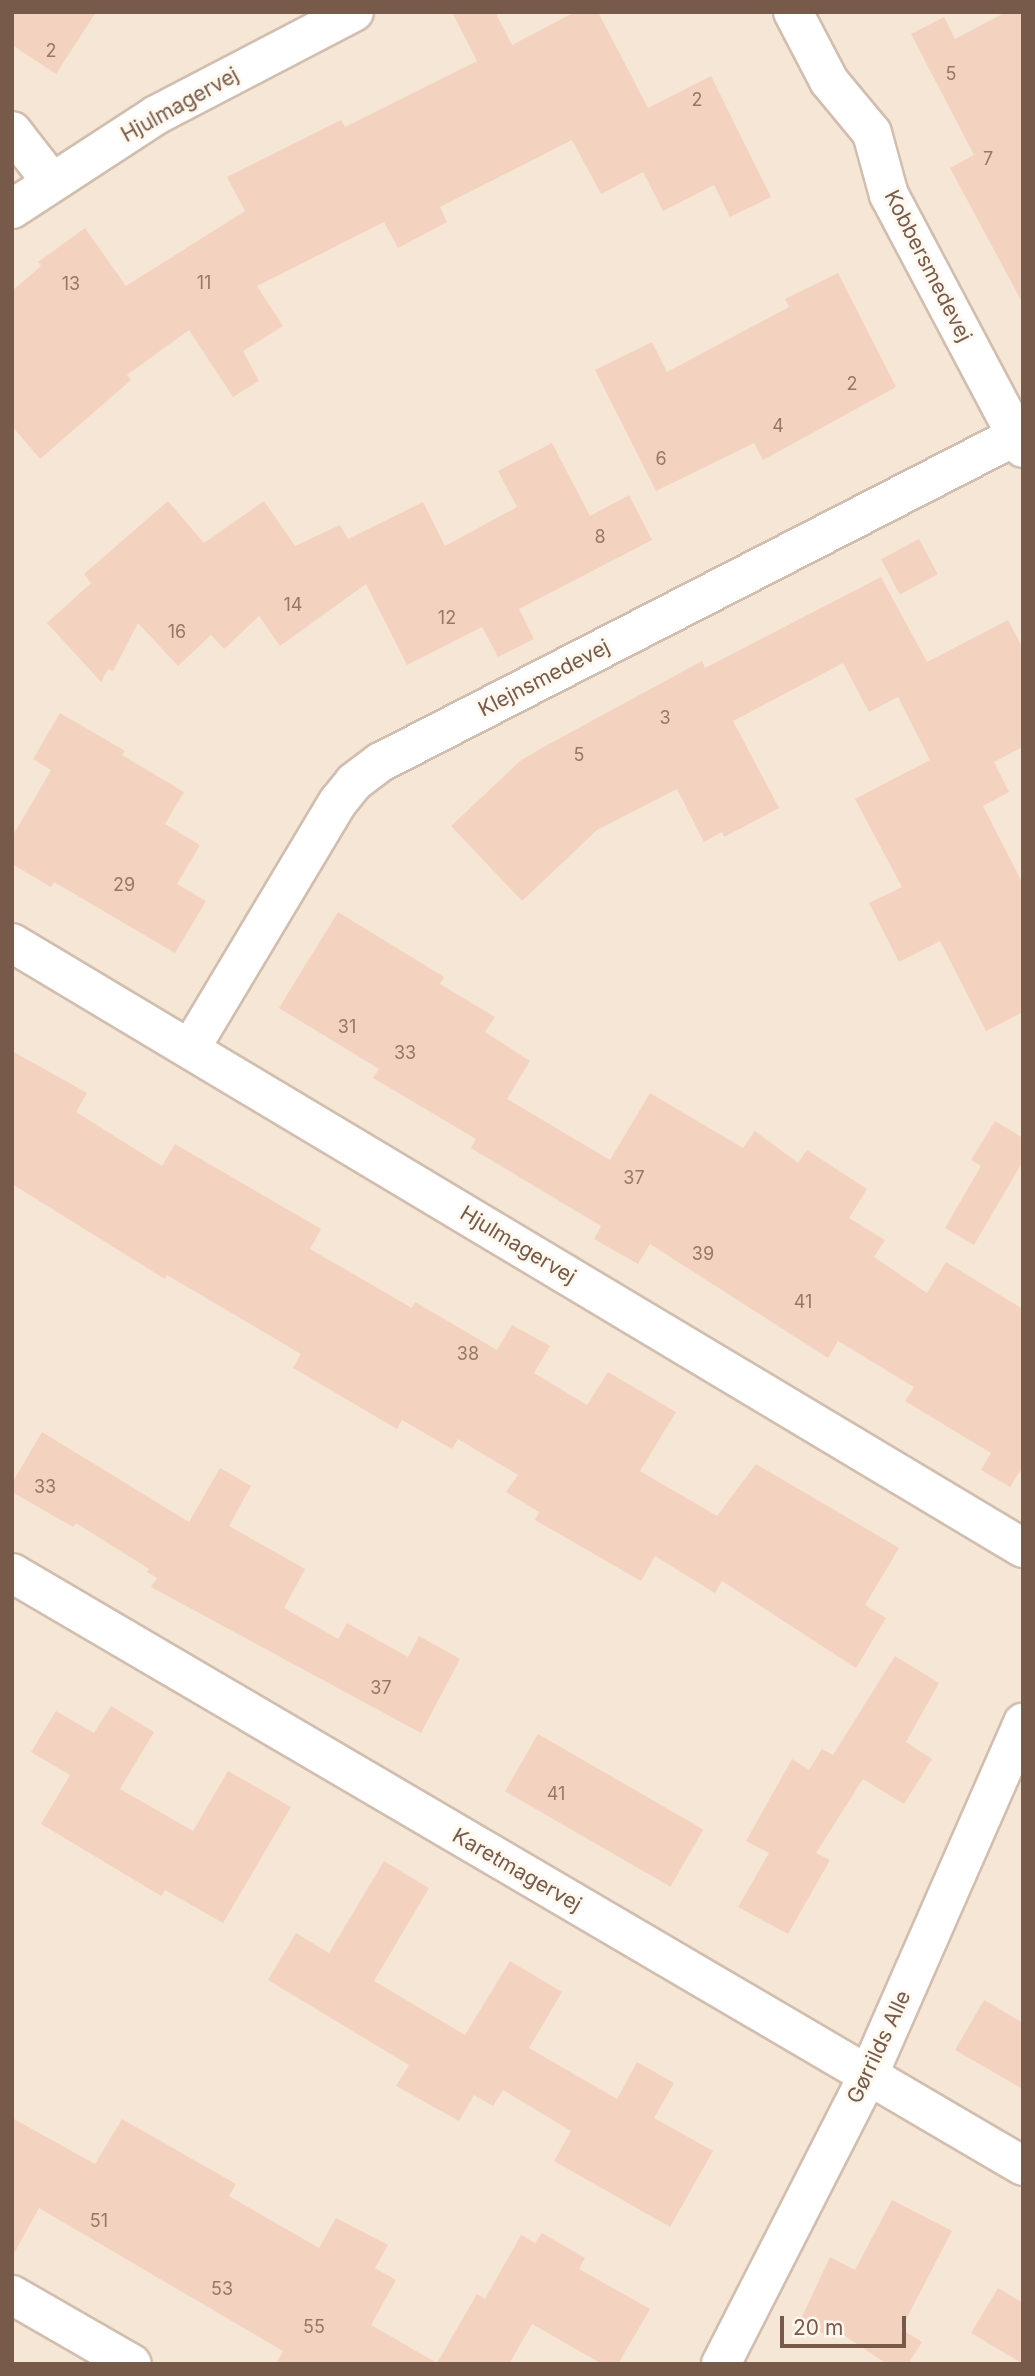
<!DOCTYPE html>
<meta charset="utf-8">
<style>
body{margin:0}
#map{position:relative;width:1035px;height:2376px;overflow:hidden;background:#fdf4e8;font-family:Inter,sans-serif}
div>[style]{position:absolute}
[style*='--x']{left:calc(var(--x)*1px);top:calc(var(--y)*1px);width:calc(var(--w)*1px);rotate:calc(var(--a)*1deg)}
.residential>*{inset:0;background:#f5e6d6;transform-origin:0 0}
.building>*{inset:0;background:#f3d3bf;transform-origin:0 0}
.roads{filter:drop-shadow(2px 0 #d2beaf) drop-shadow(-2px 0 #d2beaf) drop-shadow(0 2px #d2beaf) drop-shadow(0 -2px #d2beaf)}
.minor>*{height:38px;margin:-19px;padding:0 19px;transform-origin:19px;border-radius:19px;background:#fff}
span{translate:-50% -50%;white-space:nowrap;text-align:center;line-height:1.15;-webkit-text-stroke:6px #fff8ef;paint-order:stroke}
.number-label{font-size:18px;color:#977868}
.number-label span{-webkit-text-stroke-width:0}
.street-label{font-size:21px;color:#785a4b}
.frame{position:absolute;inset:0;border:14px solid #785a4b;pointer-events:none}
.scale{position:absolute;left:780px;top:2316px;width:126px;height:32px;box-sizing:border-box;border:4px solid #785a4b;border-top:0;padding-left:9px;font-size:21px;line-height:24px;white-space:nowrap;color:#785a4b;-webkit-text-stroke:5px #fff8ef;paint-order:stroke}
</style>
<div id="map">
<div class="residential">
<div style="left:12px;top:12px;width:1011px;height:2352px"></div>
</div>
<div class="building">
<div style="clip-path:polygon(12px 12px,96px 12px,56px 74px,12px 45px)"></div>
<div style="clip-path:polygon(452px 12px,495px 12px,512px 45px,575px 12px,598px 12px,648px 108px,711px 76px,771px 197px,730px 217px,714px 185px,663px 211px,643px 172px,601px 194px,572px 140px,440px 207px,447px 222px,398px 248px,384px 222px,257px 286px,283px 326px,243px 351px,259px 381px,233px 397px,189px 330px,127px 375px,131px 380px,40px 459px,12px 426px,12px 291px,41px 266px,38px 262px,85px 228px,126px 286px,245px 211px,227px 177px,341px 120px,345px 127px,477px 61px)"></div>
<div style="clip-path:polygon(1006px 12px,1023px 12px,1023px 304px,950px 168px,974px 155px,911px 34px,944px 17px,955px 39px)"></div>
<div style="clip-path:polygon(838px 273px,896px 387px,763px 460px,754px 443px,656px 491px,595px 370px,652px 342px,667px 372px,789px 307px,785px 299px)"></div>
<div style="clip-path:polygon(552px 443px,590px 516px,629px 495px,652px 540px,519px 609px,534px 639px,498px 657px,482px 627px,407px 665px,366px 584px,280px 646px,259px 616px,224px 649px,211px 635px,178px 666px,138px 623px,113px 671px,108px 669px,101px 682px,47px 623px,91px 583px,84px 574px,168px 501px,204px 543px,264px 501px,295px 546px,340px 525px,348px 539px,423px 502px,445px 546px,517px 507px,498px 471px)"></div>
<div style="left:919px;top:539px;width:40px;height:43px;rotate:62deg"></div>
<div style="clip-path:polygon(881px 577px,927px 662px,1008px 620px,1023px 649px,1023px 747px,994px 762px,1009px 792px,983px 806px,1023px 884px,1023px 1012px,986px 1031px,940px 941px,899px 962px,869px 903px,902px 887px,855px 799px,930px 760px,898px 697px,869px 712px,843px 663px,733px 721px,779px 808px,724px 837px,722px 832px,704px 842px,677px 789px,597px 830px,522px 901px,451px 826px,520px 761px,540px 749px,702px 661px,705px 668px)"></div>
<div style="clip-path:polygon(60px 713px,125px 751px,122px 755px,184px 792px,165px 824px,200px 845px,177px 884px,206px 901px,175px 953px,54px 882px,51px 887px,12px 864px,12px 837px,51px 770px,33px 759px)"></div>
<div style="clip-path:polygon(338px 912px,444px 977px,440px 984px,495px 1017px,485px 1032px,530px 1061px,507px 1099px,610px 1160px,650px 1093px,743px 1148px,755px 1131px,798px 1163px,807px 1150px,867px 1189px,849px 1218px,885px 1240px,874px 1257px,927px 1293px,946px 1262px,1023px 1309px,1023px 1473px,1020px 1471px,1010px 1487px,981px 1470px,991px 1453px,905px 1401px,914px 1387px,838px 1341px,828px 1358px,650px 1244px,638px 1264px,594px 1239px,601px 1226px,471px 1148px,476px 1139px,373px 1078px,379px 1069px,279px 1008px)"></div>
<div style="clip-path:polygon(12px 1051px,87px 1093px,76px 1112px,162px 1166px,175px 1144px,321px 1229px,310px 1249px,412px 1308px,415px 1302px,497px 1350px,512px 1325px,550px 1346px,534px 1373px,587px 1405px,608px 1372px,676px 1412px,640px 1471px,717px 1516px,756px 1464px,899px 1548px,865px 1605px,886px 1618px,856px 1668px,722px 1581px,715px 1593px,655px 1556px,641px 1581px,535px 1520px,539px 1512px,506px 1492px,518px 1475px,458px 1439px,452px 1449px,402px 1420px,397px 1429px,293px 1368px,301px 1354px,167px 1275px,165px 1279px,12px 1184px)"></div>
<div style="clip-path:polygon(995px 1121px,1023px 1138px,1023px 1161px,974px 1245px,945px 1228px,981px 1166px,971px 1160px)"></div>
<div style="clip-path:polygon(42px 1432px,189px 1522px,220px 1468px,251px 1486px,229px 1526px,305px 1569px,284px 1608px,338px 1639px,347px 1623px,408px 1657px,419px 1636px,460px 1659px,421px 1733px,151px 1587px,157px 1578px,147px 1572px,149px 1569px,76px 1523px,73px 1527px,12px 1492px,12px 1483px)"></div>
<div style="clip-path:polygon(895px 1656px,939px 1683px,906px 1742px,932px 1759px,904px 1804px,863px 1779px,816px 1853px,830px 1860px,788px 1934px,738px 1907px,769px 1853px,746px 1841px,792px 1759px,809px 1770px,822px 1749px,833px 1755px)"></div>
<div style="clip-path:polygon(111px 1706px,154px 1732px,120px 1789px,193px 1831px,228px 1771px,291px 1807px,223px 1923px,165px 1890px,161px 1896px,41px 1824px,70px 1775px,31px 1752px,56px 1711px,94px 1733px)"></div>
<div style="left:538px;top:1734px;width:191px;height:66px;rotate:30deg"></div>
<div style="clip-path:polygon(384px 1861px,429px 1888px,374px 1981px,465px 2035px,510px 1961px,562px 1992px,529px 2048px,617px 2099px,637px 2062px,674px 2083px,654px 2118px,713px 2151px,670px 2227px,554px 2161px,571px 2131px,503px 2090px,493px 2106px,474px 2095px,459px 2121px,396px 2086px,409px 2065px,268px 1980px,296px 1933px,329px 1953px)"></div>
<div style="clip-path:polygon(984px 2000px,1023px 2023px,1023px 2089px,955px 2050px)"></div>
<div style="clip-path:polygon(12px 2118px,95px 2164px,122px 2119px,236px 2184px,229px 2196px,319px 2248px,336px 2218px,388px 2245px,375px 2268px,396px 2280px,371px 2325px,437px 2363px,477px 2294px,485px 2299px,521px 2235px,535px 2243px,542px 2233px,585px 2258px,579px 2269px,650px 2309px,618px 2364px,602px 2364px,532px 2324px,509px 2364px,276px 2364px,283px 2351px,39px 2208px,12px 2257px)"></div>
<div style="clip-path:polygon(892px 2200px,952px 2231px,901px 2329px,922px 2342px,908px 2364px,887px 2364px,836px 2330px,833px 2339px,800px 2321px,830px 2257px,855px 2270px)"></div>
<div style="clip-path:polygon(998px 2288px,1023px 2303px,1023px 2364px,971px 2333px)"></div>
</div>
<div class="roads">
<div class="minor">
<div style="--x:793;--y:12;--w:78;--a:62.4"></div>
<div style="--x:829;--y:81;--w:67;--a:50.4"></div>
<div style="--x:872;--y:133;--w:64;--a:74.7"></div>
<div style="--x:889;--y:195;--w:286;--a:62.1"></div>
<div style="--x:12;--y:131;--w:63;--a:52"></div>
<div style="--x:12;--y:209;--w:172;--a:-33.1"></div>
<div style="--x:156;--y:115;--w:223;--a:-27.5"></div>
<div style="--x:12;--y:943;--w:1178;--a:30.9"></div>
<div style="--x:190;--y:1049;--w:288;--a:-59.1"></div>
<div style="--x:338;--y:802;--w:26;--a:-51"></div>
<div style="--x:354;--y:782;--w:34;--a:-37"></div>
<div style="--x:381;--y:762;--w:714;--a:-27.18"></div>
<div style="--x:12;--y:1573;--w:1172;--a:30.39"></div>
<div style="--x:12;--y:2295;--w:138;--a:29.9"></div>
<div style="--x:721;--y:2364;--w:323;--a:-63"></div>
<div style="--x:868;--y:2076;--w:386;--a:-66.3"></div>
</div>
</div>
<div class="number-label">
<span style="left:51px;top:51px">2</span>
<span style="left:951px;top:74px">5</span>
<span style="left:697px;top:100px">2</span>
<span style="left:988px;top:159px">7</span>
<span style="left:204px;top:283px">11</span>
<span style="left:71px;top:284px">13</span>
<span style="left:852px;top:384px">2</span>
<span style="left:778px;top:426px">4</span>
<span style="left:661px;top:459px">6</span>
<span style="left:600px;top:537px">8</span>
<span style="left:293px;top:605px">14</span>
<span style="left:447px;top:618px">12</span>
<span style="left:177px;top:632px">16</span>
<span style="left:665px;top:718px">3</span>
<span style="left:579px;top:755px">5</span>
<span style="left:124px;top:885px">29</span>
<span style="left:347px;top:1027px">31</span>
<span style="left:405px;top:1053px">33</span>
<span style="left:634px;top:1178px">37</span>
<span style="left:703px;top:1254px">39</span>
<span style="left:803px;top:1302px">41</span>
<span style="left:468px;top:1354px">38</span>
<span style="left:45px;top:1487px">33</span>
<span style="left:381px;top:1688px">37</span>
<span style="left:556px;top:1794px">41</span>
<span style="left:99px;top:2221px">51</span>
<span style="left:222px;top:2289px">53</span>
<span style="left:314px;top:2327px">55</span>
</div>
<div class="street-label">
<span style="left:180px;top:105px;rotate:-29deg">Hjulmagervej</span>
<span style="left:928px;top:266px;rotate:63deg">Kobbersmedevej</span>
<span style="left:544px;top:678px;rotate:-27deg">Klejnsmedevej</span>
<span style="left:518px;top:1245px;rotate:31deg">Hjulmagervej</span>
<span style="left:517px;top:1870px;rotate:30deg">Karetmagervej</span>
<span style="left:879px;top:2047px;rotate:-65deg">Gørrilds Alle</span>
</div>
<div class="frame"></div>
<div class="scale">20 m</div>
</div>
